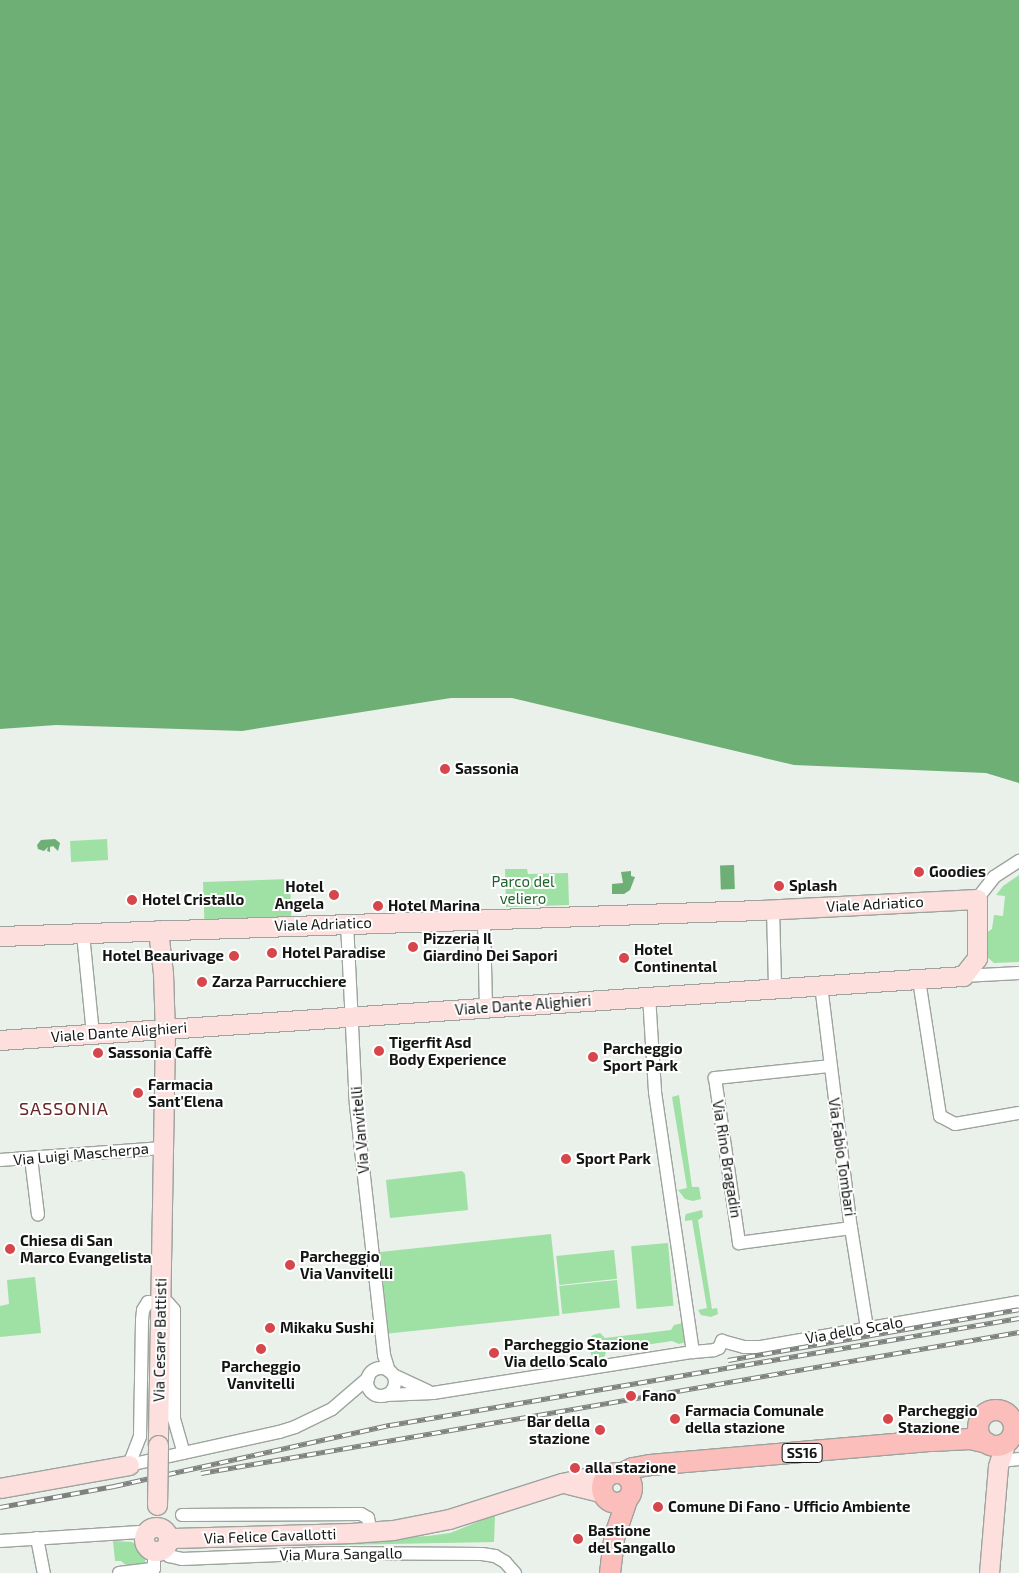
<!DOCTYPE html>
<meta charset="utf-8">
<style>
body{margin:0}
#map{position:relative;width:1019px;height:1573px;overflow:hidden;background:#eaf0ea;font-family:"Exo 2",sans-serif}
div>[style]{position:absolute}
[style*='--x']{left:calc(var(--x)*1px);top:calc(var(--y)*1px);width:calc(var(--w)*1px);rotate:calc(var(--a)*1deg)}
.green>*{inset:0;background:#9fe0a5;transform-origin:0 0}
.water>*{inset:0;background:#6eaf75;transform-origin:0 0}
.roads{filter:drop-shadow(1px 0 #9ea39e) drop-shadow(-1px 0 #9ea39e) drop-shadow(0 1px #9ea39e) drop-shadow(0 -1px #9ea39e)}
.street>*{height:12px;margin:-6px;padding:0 6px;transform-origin:6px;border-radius:6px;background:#fff}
.street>.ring{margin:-6px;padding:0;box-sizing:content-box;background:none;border:12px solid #fff;border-radius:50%}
.secondary>*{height:19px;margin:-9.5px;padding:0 9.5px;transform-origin:9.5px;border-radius:9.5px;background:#fddfdd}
.secondary>.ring{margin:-9.5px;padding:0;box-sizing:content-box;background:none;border:19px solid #fddfdd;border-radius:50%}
.primary>*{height:20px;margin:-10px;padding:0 10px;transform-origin:10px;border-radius:10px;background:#fbbebb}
.primary>.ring{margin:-10px;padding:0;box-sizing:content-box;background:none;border:20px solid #fbbebb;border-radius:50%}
.rail>*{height:5px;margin-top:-2.5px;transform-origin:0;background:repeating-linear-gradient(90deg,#fff 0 9px,#7e827e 0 18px);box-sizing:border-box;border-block:1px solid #7e827e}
.bridges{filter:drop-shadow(1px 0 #9ea39e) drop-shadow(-1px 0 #9ea39e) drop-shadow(0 1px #9ea39e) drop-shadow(0 -1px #9ea39e)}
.secondary-bridge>*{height:19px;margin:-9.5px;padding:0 9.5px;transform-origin:9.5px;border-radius:9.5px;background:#fddfdd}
.dots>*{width:14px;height:14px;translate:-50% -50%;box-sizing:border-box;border:2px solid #fff;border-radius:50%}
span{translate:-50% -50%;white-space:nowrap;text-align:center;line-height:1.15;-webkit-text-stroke:4px #fff;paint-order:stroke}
.shield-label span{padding:1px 4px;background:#fff;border:1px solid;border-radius:4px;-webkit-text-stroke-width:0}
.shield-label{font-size:14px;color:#131513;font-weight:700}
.poi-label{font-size:15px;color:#131513;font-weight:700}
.left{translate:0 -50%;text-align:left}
.right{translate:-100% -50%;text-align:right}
.park-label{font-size:15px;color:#1e622b}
.street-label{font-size:15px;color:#131513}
.quarter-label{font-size:18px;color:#6b2626;letter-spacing:1px}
</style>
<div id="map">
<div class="green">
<div style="left:107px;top:839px;width:21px;height:37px;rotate:87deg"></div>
<div style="clip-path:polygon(505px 869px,527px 869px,528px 874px,568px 873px,569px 905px,506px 907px)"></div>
<div style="clip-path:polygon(1019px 875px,1019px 962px,994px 963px,986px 956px,986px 933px,992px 929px,994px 915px,1003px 916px,1005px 896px,996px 895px,1003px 886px)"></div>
<div style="left:290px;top:879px;width:38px;height:87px;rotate:88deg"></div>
<div style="clip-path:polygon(679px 1095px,692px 1187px,699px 1187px,701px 1199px,693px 1201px,685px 1199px,678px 1190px,687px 1188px,672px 1097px)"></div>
<div style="clip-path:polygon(462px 1171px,465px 1174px,468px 1210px,390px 1218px,386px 1180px)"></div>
<div style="clip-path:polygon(702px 1210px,703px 1217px,698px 1220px,712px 1309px,717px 1308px,718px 1314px,711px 1317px,701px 1315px,698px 1310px,707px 1308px,692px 1220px,685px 1221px,685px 1217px,686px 1214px)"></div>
<div style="left:551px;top:1234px;width:82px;height:172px;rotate:84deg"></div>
<div style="left:668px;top:1243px;width:63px;height:37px;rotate:85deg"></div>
<div style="left:614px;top:1250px;width:29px;height:58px;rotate:84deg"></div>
<div style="clip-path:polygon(35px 1277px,41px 1333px,0 1337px,0 1306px,9px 1304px,7px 1280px)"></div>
<div style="left:617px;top:1280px;width:28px;height:58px;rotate:84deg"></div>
<div style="clip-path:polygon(683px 1323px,686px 1342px,679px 1344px,672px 1341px,606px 1351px,605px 1356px,600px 1358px,595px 1358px,591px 1355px,589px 1339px,593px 1335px,600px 1333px,605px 1338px,671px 1330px,674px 1325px)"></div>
<div style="clip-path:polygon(495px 1515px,494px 1542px,283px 1546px,283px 1543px,428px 1536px,450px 1533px)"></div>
<div style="clip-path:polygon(113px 1541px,132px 1542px,140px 1548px,145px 1556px,145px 1564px,127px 1566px,121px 1561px,115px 1561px)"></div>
</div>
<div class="water">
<div style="clip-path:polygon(0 0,1019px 0,1019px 783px,986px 773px,794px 765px,512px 698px,451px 698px,242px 731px,56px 725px,0 729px)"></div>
<div style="clip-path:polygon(55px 839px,60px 843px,58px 851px,53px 846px,50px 847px,50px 852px,47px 851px,48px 847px,44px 851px,38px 849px,37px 845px,41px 840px)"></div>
<div style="left:734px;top:865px;width:24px;height:14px;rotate:88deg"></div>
<div style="clip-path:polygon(631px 871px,631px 876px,635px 877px,630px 890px,624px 894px,612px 894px,612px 884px,623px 883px,621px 872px)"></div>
</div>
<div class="roads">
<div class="street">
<div style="--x:977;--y:899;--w:28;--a:-52"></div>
<div style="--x:994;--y:877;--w:30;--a:-33"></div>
<div style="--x:773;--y:909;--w:79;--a:88.5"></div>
<div style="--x:484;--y:920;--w:87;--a:88.7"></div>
<div style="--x:347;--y:923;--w:182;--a:87.2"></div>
<div style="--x:356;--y:1105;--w:252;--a:83.6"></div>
<div style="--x:384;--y:1355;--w:17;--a:73"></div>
<div style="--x:83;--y:934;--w:100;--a:84.3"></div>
<div style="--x:963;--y:976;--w:56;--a:-3.1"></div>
<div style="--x:919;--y:980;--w:138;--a:81.2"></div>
<div style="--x:940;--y:1116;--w:17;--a:28"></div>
<div style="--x:955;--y:1124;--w:65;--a:-9.8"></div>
<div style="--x:821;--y:985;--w:245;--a:83"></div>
<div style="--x:851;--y:1228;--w:101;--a:80.9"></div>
<div style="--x:649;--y:996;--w:96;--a:86.4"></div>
<div style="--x:655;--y:1092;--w:263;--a:81.7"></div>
<div style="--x:830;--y:1066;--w:116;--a:174"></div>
<div style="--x:715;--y:1078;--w:167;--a:81.7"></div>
<div style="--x:739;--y:1243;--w:113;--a:-7.6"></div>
<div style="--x:31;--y:1158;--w:57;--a:83"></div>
<div style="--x:0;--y:1160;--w:163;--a:-4.2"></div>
<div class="ring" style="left:367px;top:1368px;width:16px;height:16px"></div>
<div style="--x:393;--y:1375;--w:38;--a:25"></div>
<div style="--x:386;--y:1395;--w:47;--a:-2.4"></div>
<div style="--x:433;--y:1393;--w:263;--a:-9"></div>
<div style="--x:693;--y:1352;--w:21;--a:-5"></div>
<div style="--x:714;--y:1350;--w:5;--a:-22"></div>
<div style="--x:719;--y:1348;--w:8;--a:-67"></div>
<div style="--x:722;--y:1341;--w:23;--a:15"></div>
<div style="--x:744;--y:1347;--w:17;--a:0"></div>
<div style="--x:761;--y:1347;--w:262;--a:-9.9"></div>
<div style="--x:1000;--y:1461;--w:19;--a:-6"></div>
<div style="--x:129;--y:1465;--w:30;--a:-69"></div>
<div style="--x:140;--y:1437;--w:117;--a:-89"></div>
<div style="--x:142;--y:1320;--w:10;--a:-84"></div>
<div style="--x:143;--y:1310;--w:9;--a:-58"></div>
<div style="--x:148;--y:1302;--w:20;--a:3"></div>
<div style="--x:168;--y:1303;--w:9;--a:49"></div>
<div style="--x:174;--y:1310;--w:109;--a:90"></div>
<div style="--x:174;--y:1419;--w:35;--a:74"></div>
<div style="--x:129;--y:1465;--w:154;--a:-12.4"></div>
<div style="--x:279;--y:1432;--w:17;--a:-17"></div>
<div style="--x:295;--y:1427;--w:41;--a:-25.9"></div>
<div style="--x:332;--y:1409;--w:48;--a:-40.7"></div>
<div style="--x:182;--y:1515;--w:179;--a:-0.3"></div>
<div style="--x:361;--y:1514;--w:8;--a:30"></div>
<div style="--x:368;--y:1518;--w:14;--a:78"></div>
<div style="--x:37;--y:1538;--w:36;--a:79"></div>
<div style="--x:0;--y:1541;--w:140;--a:-3.7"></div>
<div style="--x:140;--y:1532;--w:6;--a:39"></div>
<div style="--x:164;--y:1549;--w:9;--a:54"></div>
<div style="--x:169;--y:1556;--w:13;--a:13"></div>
<div style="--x:182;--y:1559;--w:146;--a:-2.4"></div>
<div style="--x:328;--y:1553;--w:154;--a:0.4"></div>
<div style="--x:482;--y:1554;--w:13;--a:9"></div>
<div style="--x:495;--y:1556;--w:12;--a:31"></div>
<div style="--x:505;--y:1562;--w:15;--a:48"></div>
<div style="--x:119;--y:1573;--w:35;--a:-7"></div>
<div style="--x:154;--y:1569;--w:18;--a:-90"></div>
</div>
<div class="secondary">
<div style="--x:158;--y:930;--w:43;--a:83.4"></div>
<div style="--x:163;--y:973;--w:61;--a:88.1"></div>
<div style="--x:165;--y:1034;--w:411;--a:91"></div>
<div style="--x:0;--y:936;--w:761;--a:-1.96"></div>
<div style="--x:761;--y:910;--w:216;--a:-2.9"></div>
<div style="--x:977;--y:899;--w:59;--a:90"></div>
<div style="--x:977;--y:958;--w:23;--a:128"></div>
<div style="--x:963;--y:976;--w:965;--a:176.2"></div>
<div style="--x:568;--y:1484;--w:36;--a:14"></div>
<div style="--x:0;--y:1488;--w:131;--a:-10.1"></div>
<div class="ring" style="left:144px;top:1527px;width:5px;height:5px"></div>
<div style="--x:168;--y:1540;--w:5;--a:-22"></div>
<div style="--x:173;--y:1538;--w:178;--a:-1.6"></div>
<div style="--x:351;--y:1533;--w:42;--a:-4.1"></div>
<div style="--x:393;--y:1530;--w:57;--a:-11.1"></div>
<div style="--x:449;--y:1519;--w:119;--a:-17.7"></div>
<div style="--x:562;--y:1483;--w:33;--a:-12"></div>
<div style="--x:594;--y:1476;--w:12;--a:5"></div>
<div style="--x:989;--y:1573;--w:107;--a:-85.2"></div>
<div style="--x:998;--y:1466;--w:23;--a:-72"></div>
</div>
<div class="primary">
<div class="ring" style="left:978px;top:1410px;width:16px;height:16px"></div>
<div class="ring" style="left:602px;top:1473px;width:10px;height:10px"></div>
<div style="--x:623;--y:1473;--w:11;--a:-27"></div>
<div style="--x:633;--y:1468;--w:17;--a:-10"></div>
<div style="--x:650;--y:1465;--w:283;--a:-4.9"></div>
<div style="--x:932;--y:1441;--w:38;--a:-3"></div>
<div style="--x:970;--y:1439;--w:17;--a:13"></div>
<div style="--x:610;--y:1573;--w:38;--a:-83"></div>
<div style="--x:615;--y:1535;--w:37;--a:-71"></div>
</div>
</div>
<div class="rail">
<div style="--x:728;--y:1360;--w:295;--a:-9.9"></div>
<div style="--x:201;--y:1473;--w:830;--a:-9.78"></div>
<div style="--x:0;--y:1507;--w:116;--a:-10.4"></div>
<div style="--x:114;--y:1486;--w:283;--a:-12.5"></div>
<div style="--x:390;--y:1425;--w:638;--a:-9.65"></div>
</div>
<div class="bridges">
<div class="secondary-bridge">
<div style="--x:157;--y:1505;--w:60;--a:-89"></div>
</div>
</div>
<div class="dots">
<div style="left:445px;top:769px;background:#d6464a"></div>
<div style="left:919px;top:872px;background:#d6464a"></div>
<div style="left:779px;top:886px;background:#d6464a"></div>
<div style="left:334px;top:895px;background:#d6464a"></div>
<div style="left:132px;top:900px;background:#d6464a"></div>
<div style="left:378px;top:906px;background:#d6464a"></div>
<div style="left:413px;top:947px;background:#d6464a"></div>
<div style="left:272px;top:953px;background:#d6464a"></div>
<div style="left:234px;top:956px;background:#d6464a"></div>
<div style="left:624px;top:958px;background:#d6464a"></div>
<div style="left:202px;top:982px;background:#d6464a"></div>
<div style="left:379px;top:1051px;background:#d6464a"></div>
<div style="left:98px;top:1053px;background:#d6464a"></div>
<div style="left:593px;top:1057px;background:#d6464a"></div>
<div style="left:138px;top:1093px;background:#d6464a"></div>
<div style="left:566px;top:1159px;background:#d6464a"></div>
<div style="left:10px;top:1249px;background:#d6464a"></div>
<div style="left:290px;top:1265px;background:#d6464a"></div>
<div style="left:270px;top:1328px;background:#d6464a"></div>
<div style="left:261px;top:1349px;background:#d6464a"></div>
<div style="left:494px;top:1353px;background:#d6464a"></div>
<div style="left:631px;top:1396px;background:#d6464a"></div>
<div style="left:675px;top:1419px;background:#d6464a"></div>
<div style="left:888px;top:1419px;background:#d6464a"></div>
<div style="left:600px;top:1430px;background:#d6464a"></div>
<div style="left:575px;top:1468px;background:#d6464a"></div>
<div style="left:658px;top:1507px;background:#d6464a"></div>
<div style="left:578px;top:1539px;background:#d6464a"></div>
</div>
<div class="shield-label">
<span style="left:802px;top:1453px">SS16</span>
</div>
<div class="poi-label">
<span class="left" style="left:455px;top:769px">Sassonia</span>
<span class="left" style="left:929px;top:872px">Goodies</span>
<span class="right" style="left:324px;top:895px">Hotel<br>Angela</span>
<span class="left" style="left:789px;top:886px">Splash</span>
<span class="left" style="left:142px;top:900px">Hotel Cristallo</span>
<span class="left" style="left:388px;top:906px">Hotel Marina</span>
<span class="left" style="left:423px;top:947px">Pizzeria Il<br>Giardino Dei Sapori</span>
<span class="left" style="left:634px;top:958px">Hotel<br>Continental</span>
<span class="left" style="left:282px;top:953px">Hotel Paradise</span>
<span class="right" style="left:224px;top:956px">Hotel Beaurivage</span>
<span class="left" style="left:212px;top:982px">Zarza Parrucchiere</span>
<span class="left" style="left:389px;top:1051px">Tigerfit Asd<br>Body Experience</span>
<span class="left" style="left:603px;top:1057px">Parcheggio<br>Sport Park</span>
<span class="left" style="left:108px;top:1053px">Sassonia Caffè</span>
<span class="left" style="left:148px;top:1093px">Farmacia<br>Sant'Elena</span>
<span class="left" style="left:576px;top:1159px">Sport Park</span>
<span class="left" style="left:20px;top:1249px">Chiesa di San<br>Marco Evangelista</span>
<span class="left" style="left:300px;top:1265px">Parcheggio<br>Via Vanvitelli</span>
<span class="left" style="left:280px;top:1328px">Mikaku Sushi</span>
<span class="left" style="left:504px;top:1353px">Parcheggio Stazione<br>Via dello Scalo</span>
<span style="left:261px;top:1375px">Parcheggio<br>Vanvitelli</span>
<span class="left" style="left:642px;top:1396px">Fano</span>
<span class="left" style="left:685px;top:1419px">Farmacia Comunale<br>della stazione</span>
<span class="left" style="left:898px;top:1419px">Parcheggio<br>Stazione</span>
<span class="right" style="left:590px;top:1430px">Bar della<br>stazione</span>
<span class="left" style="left:585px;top:1468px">alla stazione</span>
<span class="left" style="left:668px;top:1507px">Comune Di Fano - Ufficio Ambiente</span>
<span class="left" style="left:588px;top:1539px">Bastione<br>del Sangallo</span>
</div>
<div class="park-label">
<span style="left:523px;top:890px">Parco del<br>veliero</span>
</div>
<div class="street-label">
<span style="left:875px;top:904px;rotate:-3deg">Viale Adriatico</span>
<span style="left:323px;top:924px;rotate:-2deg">Viale Adriatico</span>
<span style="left:523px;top:1005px;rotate:-4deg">Viale Dante Alighieri</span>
<span style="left:119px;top:1032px;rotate:-4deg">Viale Dante Alighieri</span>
<span style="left:360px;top:1130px;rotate:-95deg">Via Vanvitelli</span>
<span style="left:81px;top:1154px;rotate:-5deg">Via Luigi Mascherpa</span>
<span style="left:842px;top:1157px;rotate:82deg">Via Fabio Tombari</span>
<span style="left:727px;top:1159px;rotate:81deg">Via Rino Bragadin</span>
<span style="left:854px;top:1330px;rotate:-10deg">Via dello Scalo</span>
<span style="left:160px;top:1340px;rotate:-89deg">Via Cesare Battisti</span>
<span style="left:270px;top:1536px;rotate:-2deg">Via Felice Cavallotti</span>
<span style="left:341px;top:1554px;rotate:-1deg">Via Mura Sangallo</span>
</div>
<div class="quarter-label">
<span style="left:64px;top:1108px">SASSONIA</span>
</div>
</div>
